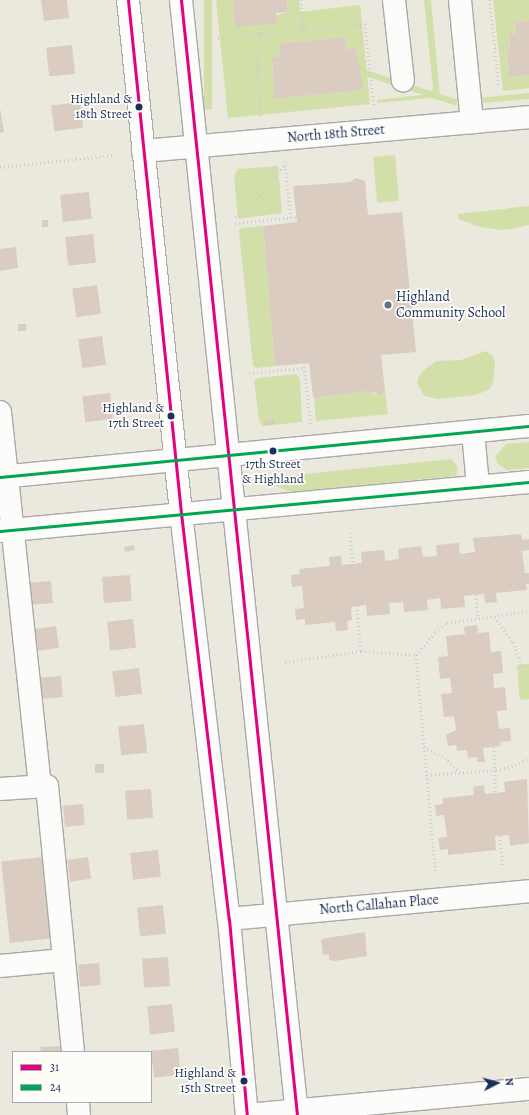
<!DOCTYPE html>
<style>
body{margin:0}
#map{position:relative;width:529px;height:1115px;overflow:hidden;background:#ebe9de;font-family:Alegreya,serif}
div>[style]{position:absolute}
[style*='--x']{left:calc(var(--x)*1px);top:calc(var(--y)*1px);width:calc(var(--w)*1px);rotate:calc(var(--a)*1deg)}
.green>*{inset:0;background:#d2dfa8;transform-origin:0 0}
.building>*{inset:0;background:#daccc0;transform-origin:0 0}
.path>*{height:2.5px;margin-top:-1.25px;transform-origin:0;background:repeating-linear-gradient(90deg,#cccdce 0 1px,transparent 0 4px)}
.roads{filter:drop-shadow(1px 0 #a8aaa9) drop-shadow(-1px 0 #a8aaa9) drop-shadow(0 1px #a8aaa9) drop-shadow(0 -1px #a8aaa9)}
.minor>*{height:22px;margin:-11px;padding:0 11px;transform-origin:11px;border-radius:11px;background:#fcfcfa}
.major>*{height:22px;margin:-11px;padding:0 11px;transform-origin:11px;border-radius:11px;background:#fcfcfa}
.bus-1>*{height:3px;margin:-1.5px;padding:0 1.5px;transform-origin:1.5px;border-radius:1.5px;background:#e5007d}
.bus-2>*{height:3px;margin:-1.5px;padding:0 1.5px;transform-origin:1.5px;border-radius:1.5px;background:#00a651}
.dots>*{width:11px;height:11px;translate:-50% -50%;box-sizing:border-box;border:2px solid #fdfcf7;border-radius:50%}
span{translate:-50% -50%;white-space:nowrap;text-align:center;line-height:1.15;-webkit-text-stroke:3.5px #fdfcf7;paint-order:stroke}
.bus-label{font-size:13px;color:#1b2f5e}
.right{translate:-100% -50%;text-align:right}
.street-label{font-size:14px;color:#1b2f5e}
.poi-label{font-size:14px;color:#1b2f5e}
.left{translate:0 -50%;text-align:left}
.legend{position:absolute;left:12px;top:1051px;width:140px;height:52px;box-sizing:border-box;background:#fdfcf7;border:1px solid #a3aaba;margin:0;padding:5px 7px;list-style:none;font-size:12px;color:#1b2f5e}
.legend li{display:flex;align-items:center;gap:8px;height:20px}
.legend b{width:20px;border:1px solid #a3aaba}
.north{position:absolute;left:477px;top:1063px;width:40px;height:40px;-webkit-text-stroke:3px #fdfcf7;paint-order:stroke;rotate:84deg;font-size:11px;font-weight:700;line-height:16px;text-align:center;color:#1b2f5e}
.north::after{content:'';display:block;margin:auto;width:14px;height:18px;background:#1b2f5e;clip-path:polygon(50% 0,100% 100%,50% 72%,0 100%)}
</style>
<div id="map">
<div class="green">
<div style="left:204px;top:0;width:8px;height:109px"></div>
<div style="clip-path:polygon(evenodd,216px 0,233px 0,235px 27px,288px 12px,287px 0,299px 0,300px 12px,360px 5px,370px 104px,228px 118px,216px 0,345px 37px,346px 49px,356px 48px,362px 90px,274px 99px,272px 57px,280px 56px,279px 44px,345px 37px)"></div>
<div style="clip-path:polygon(424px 0,431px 0,440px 97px,377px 103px,377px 100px,430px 94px,433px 88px)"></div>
<div style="clip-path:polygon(493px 0,529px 0,529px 20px,515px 22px,516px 33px,509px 34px,510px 51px,507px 52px,509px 77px,529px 75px,529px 88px,503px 91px)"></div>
<div style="clip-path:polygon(529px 93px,529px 99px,483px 103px,478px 98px)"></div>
<div style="left:458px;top:100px;width:6px;height:229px;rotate:108deg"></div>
<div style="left:395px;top:155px;width:46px;height:22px;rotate:85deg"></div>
<div style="clip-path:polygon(278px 166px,282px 213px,238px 219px,234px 176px,238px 169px)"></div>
<div style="clip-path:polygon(529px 206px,529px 225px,516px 228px,502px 230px,480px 227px,458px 219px,458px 214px)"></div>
<div style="clip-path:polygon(263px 226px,275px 366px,256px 368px,253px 366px,239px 231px,241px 228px)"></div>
<div style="clip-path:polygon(486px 351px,493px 356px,495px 363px,493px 382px,490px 389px,476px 395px,438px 399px,424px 396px,417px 383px,419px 376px,426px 368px,437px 361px,461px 360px)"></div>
<div style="clip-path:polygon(296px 374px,300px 379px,302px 422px,263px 426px,259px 421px,254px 381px,258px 378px)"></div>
<div style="clip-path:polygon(370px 391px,376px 395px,385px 391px,388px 414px,316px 421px,314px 398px,320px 399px,326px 396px)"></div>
<div style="clip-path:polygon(529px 442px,529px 468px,507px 470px,498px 464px,495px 457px,506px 444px)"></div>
<div style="clip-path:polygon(451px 459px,458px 467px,456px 476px,299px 491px,288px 491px,276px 486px,276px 477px)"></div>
<div style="clip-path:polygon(529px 664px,529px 699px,520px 700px,517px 665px)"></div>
</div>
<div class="building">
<div style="clip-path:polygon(41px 0,67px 0,69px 18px,44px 21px)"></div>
<div style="clip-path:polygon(233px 0,287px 0,288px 12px,276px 13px,277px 23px,235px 27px)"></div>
<div style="clip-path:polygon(529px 20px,529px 75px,509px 77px,507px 51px,510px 51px,509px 34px,516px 33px,515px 22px)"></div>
<div style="clip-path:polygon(345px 37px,346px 49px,356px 48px,363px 90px,274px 99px,272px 57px,280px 56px,279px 44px)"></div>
<div style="left:72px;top:45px;width:29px;height:26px;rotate:84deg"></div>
<div style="left:80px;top:102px;width:26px;height:29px;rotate:83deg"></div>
<div style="clip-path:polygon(0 108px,4px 132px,0 133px)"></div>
<div style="clip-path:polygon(356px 178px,365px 181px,368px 215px,402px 212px,416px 352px,381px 355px,385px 391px,380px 395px,370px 391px,326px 396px,317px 399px,313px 396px,309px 363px,275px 366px,263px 226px,297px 222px,293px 186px,350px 182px)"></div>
<div style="left:89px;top:192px;width:27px;height:29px;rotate:84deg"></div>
<div style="left:42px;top:220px;width:6px;height:7px"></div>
<div style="left:93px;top:234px;width:29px;height:28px;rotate:84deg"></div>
<div style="clip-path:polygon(16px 247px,18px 268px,0 271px,0 249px)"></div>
<div style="left:97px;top:285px;width:29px;height:25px;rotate:82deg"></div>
<div style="left:18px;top:324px;width:8px;height:7px"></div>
<div style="left:102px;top:336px;width:29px;height:24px;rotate:82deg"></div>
<div style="left:110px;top:393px;width:26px;height:28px;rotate:83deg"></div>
<div style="left:274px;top:419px;width:5px;height:10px;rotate:79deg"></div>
<div style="clip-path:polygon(521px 534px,522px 540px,529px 539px,529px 550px,522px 551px,525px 573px,529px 573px,529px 584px,526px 584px,527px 590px,496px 593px,497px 602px,485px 603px,484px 594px,464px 596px,465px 607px,441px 609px,440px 598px,427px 600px,428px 610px,404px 612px,403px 602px,389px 603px,390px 614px,367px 616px,366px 605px,351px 607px,352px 620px,347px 621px,348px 630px,336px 631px,335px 622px,305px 625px,305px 619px,296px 620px,295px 609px,304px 608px,302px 586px,292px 587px,291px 575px,300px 574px,299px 569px,330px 566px,329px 557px,341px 556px,342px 565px,362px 563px,361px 552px,384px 550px,385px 561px,399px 559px,398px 549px,421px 546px,423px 557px,437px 556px,436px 545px,459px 543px,460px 554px,475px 552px,473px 538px)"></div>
<div style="left:134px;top:545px;width:5px;height:10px;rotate:79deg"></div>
<div style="left:130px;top:575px;width:26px;height:28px;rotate:86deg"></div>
<div style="left:51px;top:581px;width:22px;height:21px;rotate:85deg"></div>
<div style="left:133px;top:619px;width:29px;height:26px;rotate:84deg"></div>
<div style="clip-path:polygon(477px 625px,478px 633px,489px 632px,491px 652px,501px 651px,503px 673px,493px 674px,494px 688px,505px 687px,507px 710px,497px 711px,499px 729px,510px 728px,511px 741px,500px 742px,501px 746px,483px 748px,485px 762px,477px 762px,477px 757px,468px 758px,467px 750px,457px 751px,456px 745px,448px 746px,446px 735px,456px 730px,454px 716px,444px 717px,441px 694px,452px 693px,450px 678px,440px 679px,438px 657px,448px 656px,446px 636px,465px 634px,464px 627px)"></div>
<div style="left:56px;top:626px;width:22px;height:21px;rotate:82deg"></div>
<div style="left:139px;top:668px;width:26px;height:27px;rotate:83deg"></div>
<div style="left:61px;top:676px;width:21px;height:21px;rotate:85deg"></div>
<div style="left:144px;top:724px;width:29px;height:26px;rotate:84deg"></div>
<div style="left:95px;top:764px;width:9px;height:9px"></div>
<div style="clip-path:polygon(527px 779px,529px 843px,510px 846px,509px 835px,495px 836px,496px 850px,448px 855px,448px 849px,440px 850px,438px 838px,447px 837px,444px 815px,436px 816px,435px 805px,443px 804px,443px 798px,474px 795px,473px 787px,484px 785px,485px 794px,505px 792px,504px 782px)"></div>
<div style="left:151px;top:789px;width:29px;height:26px;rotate:86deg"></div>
<div style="left:83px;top:804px;width:21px;height:20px;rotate:85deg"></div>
<div style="left:158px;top:850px;width:27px;height:28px;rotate:84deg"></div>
<div style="left:43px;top:857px;width:82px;height:42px;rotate:84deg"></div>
<div style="left:88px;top:857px;width:22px;height:21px;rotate:82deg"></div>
<div style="left:163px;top:905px;width:29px;height:26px;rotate:84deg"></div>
<div style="clip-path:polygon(365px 932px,367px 956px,335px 961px,329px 960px,329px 954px,323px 955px,321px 939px)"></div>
<div style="left:168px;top:957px;width:29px;height:26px;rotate:86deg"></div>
<div style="left:99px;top:963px;width:22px;height:21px;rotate:85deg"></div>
<div style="left:172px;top:1004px;width:28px;height:25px;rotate:84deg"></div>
<div style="clip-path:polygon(60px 1046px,61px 1052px,41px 1052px,40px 1047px)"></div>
<div style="left:178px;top:1048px;width:27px;height:27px;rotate:84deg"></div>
</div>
<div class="path">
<div style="--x:301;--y:0;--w:30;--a:84"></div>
<div style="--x:304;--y:30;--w:61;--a:-5.6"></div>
<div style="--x:365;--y:24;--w:82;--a:83.7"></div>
<div style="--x:490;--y:0;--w:87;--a:84.1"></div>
<div style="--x:261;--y:24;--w:47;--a:94.9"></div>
<div style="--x:257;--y:71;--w:45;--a:84.9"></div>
<div style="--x:218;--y:38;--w:86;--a:-5.3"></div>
<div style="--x:495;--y:48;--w:15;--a:-4"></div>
<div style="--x:357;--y:62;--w:12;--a:-9"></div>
<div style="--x:257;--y:71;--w:16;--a:-4"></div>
<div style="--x:285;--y:161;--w:57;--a:84"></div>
<div style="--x:0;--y:167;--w:116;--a:-6"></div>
<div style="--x:235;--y:217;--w:33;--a:-41"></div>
<div style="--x:260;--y:195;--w:40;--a:-51"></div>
<div style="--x:235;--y:223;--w:61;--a:-5.6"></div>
<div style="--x:304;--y:363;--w:62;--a:83.6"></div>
<div style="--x:249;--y:373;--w:56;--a:-5.1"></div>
<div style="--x:350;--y:533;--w:31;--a:84"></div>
<div style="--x:476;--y:595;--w:24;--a:85"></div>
<div style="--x:357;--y:606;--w:45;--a:84.9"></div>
<div style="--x:495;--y:617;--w:31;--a:54"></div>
<div style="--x:513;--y:642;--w:25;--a:69"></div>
<div style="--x:416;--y:655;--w:219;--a:84.8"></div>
<div style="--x:285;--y:662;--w:77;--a:-8.2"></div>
<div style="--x:361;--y:651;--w:55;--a:4.2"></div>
<div style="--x:416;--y:655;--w:30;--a:-50"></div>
<div style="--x:435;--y:632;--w:15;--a:-37"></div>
<div style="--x:447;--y:623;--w:83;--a:-8.3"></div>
<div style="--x:424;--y:747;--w:24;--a:28"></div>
<div style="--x:445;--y:758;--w:22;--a:43"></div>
<div style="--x:494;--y:747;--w:46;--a:87.5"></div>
<div style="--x:427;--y:775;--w:69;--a:-4.1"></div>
<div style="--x:496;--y:770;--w:20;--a:-15"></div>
<div style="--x:515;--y:765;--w:16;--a:-27"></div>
<div style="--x:500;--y:836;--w:31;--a:84"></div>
</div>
<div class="roads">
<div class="minor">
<div style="--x:394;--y:0;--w:81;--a:83.7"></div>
<div style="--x:460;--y:0;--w:123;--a:84.4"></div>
<div style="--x:143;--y:151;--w:387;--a:-5"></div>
<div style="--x:0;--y:412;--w:377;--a:83.9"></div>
<div style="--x:473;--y:432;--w:54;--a:84.7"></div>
<div style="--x:0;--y:789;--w:47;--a:-3.7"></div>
<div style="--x:47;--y:786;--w:175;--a:84.4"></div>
<div style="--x:229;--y:919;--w:301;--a:-5.3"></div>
<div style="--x:0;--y:966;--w:64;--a:-5.4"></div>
<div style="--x:64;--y:960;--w:92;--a:84.4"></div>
<div style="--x:78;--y:1102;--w:13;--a:86"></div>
<div style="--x:247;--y:1115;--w:283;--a:-5.3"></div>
</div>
<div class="major">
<div style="--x:128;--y:0;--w:516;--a:84.1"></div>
<div style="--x:181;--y:513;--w:409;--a:83.3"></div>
<div style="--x:229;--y:919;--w:197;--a:84.8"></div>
<div style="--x:181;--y:0;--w:1121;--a:84.06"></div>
<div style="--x:0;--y:477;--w:531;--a:-5.51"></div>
<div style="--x:0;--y:531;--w:531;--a:-5.29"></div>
</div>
</div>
<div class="bus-1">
<div style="--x:128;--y:0;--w:516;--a:84.1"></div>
<div style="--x:181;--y:513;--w:409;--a:83.3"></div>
<div style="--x:229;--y:919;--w:197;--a:84.8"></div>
<div style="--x:181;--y:0;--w:1121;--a:84.06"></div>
</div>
<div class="bus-2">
<div style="--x:0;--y:477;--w:531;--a:-5.51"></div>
<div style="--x:0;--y:531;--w:531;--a:-5.29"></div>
</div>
<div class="dots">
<div style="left:139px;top:107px;background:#1b2f5e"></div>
<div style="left:388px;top:305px;background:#64708b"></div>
<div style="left:171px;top:416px;background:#1b2f5e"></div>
<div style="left:273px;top:451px;background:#1b2f5e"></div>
<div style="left:244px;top:1081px;background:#1b2f5e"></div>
</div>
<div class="bus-label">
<span class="right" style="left:132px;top:107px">Highland &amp;<br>18th Street</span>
<span class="right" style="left:164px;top:416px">Highland &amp;<br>17th Street</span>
<span style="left:273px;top:472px">17th Street<br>&amp; Highland</span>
<span class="right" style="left:236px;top:1081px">Highland &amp;<br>15th Street</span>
</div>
<div class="street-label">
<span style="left:336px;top:134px;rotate:-5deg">North 18th Street</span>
<span style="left:379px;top:905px;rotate:-5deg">North Callahan Place</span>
</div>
<div class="poi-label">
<span class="left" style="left:396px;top:305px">Highland<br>Community School</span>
</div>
<ul class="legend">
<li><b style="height:5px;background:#e5007d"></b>31</li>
<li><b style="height:5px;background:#00a651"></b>24</li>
</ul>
<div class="north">N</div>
</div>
